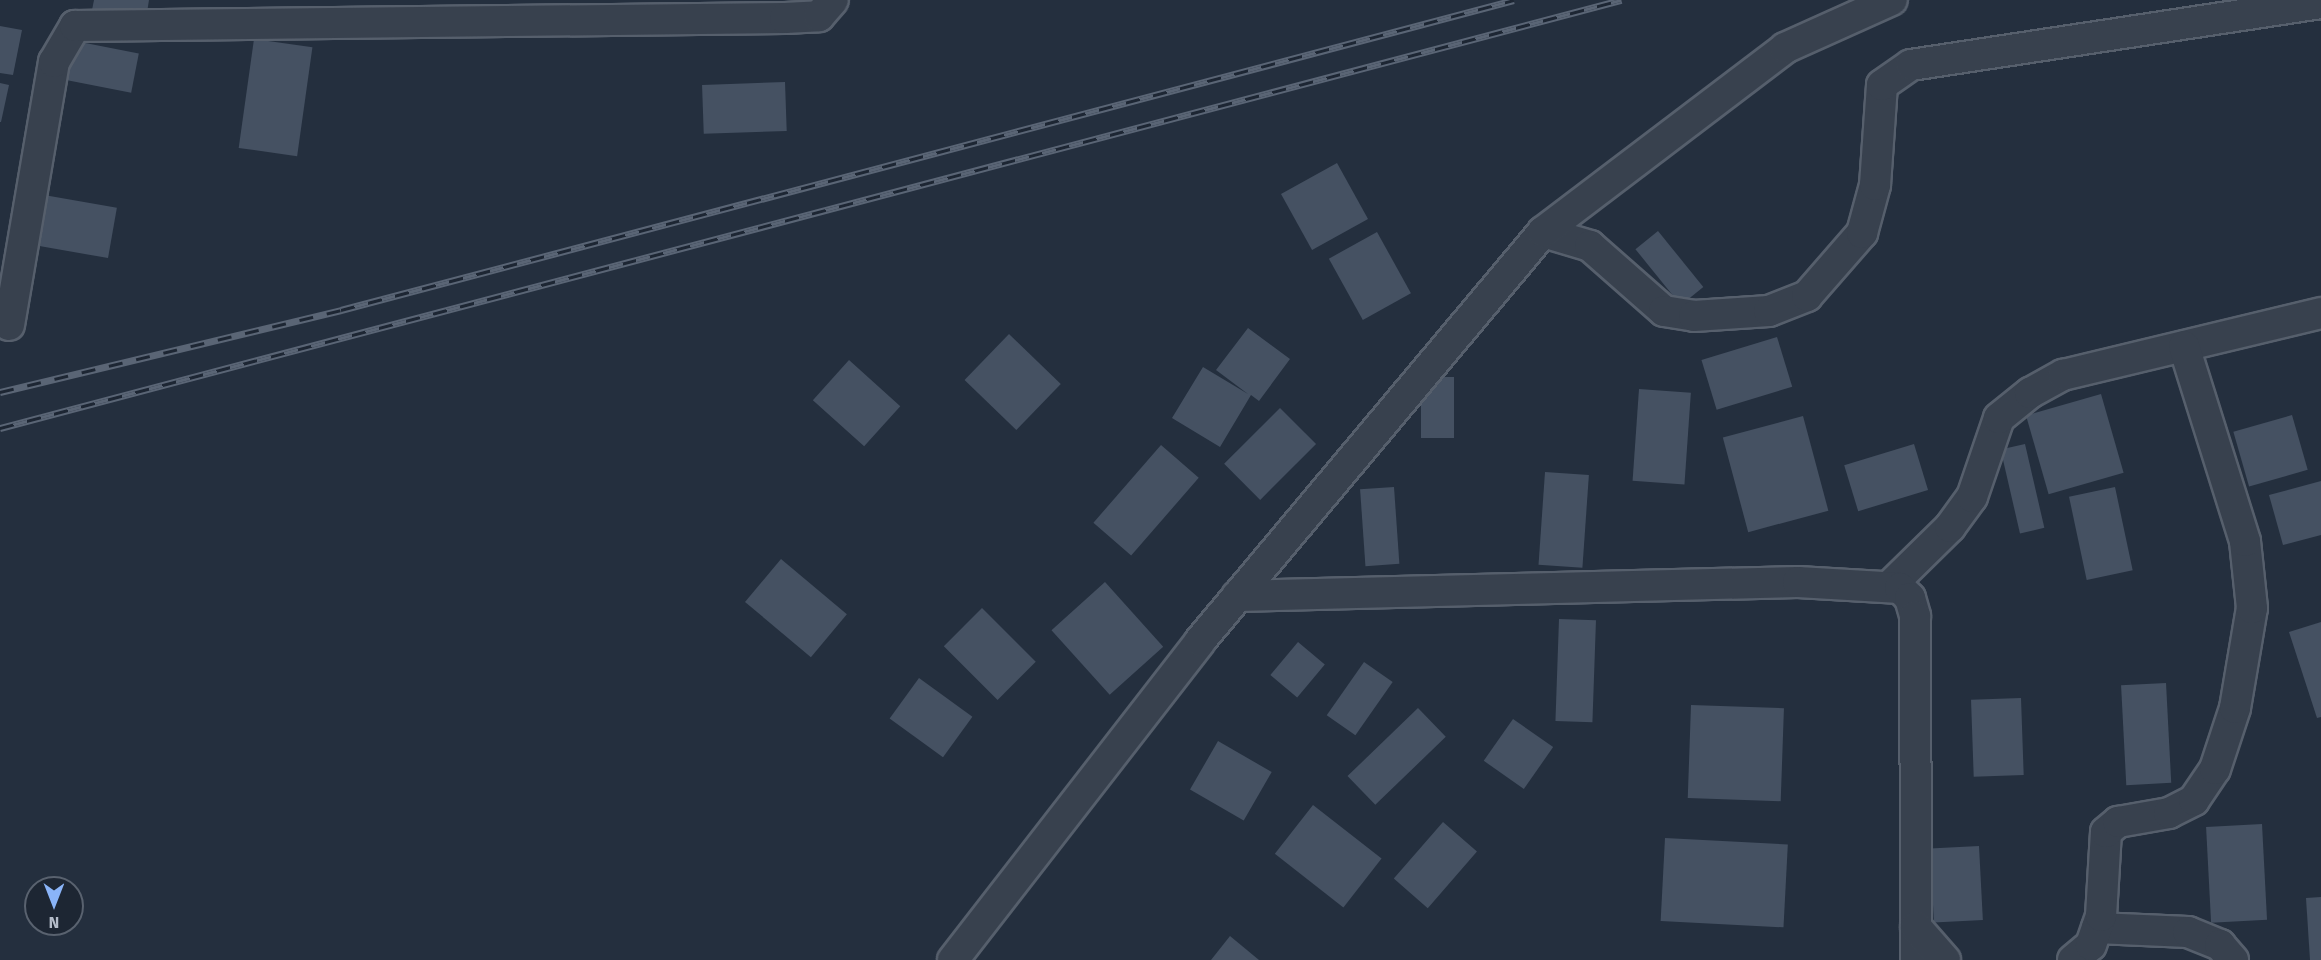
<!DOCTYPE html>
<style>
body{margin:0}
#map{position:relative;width:2321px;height:960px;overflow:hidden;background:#242f3e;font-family:"Fira Sans",sans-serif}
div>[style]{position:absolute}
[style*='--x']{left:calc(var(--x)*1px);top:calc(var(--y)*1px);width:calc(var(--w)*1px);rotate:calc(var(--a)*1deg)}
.building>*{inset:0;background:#455162;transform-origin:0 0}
.roads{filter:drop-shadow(2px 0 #565f6c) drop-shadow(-2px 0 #565f6c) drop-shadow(0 2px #565f6c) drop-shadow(0 -2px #565f6c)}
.street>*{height:30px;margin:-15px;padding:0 15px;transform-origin:15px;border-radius:15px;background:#38414e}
.rail>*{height:7px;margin-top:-3.5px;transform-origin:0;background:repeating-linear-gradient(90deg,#1d2633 0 14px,#5a6575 0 28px);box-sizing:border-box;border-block:2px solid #5a6575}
span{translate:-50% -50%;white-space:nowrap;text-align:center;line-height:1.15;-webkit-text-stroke:5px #1d2633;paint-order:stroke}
.north{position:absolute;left:24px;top:876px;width:60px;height:60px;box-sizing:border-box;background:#1d2633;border:2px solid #59626f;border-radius:50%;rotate:180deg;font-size:16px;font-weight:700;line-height:24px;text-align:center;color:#b4bcc9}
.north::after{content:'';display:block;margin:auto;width:21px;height:27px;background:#8ab4f8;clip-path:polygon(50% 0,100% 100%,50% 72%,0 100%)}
</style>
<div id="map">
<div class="building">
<div style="clip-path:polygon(94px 0,149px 0,146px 19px,92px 10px)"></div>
<div style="clip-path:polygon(0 26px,22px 30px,13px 75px,0 73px)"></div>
<div style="left:254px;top:39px;width:59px;height:110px;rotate:8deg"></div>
<div style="left:75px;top:41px;width:65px;height:40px;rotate:11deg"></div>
<div style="left:785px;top:82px;width:49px;height:83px;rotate:88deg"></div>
<div style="clip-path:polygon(0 83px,9px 85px,1px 122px,0 122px)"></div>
<div style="left:1337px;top:163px;width:64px;height:64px;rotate:61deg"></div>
<div style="left:44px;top:195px;width:74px;height:51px;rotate:10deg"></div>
<div style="left:1658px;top:231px;width:72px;height:29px;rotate:51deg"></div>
<div style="left:1377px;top:232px;width:70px;height:55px;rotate:61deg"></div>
<div style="clip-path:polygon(1248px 328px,1290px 359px,1259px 401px,1251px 395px,1220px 447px,1172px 418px,1203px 367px,1248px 394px,1216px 370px)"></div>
<div style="left:1009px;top:334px;width:72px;height:64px;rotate:44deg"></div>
<div style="left:1777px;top:337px;width:52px;height:79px;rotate:73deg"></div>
<div style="left:849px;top:360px;width:69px;height:54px;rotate:42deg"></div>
<div style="left:1421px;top:377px;width:33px;height:61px"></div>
<div style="left:1639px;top:389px;width:52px;height:92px;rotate:4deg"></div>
<div style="left:2101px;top:394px;width:82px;height:78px;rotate:74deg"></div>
<div style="left:1280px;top:408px;width:51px;height:79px;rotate:45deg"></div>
<div style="left:2292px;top:415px;width:57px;height:61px;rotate:74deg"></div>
<div style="left:1803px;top:416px;width:98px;height:83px;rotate:75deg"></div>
<div style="left:1914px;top:444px;width:48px;height:73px;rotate:73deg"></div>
<div style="left:2025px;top:444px;width:86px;height:25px;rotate:77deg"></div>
<div style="left:1161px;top:445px;width:50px;height:103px;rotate:41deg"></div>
<div style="left:1545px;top:472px;width:44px;height:93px;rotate:4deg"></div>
<div style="clip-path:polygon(2321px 481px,2321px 535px,2283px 545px,2269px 495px)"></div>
<div style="left:1394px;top:487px;width:77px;height:34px;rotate:86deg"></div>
<div style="left:2115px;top:487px;width:85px;height:47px;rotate:78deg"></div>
<div style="left:781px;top:559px;width:86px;height:56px;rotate:40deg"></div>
<div style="left:1105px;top:582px;width:87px;height:72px;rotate:48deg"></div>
<div style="left:982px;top:608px;width:76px;height:54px;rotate:45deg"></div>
<div style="left:1559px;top:619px;width:37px;height:102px;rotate:2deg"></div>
<div style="clip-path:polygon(2321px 622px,2321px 717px,2317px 718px,2289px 632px)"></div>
<div style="left:1298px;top:642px;width:35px;height:43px;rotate:40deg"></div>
<div style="left:1364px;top:662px;width:35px;height:65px;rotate:35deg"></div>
<div style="left:919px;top:678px;width:66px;height:50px;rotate:36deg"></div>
<div style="left:2166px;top:683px;width:100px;height:45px;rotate:87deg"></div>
<div style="left:2021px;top:698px;width:77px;height:50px;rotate:88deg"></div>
<div style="left:1691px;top:705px;width:93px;height:93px;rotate:2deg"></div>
<div style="left:1418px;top:708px;width:40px;height:98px;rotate:46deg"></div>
<div style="left:1513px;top:719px;width:49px;height:51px;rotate:35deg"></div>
<div style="left:1218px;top:741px;width:62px;height:56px;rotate:30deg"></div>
<div style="left:1313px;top:805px;width:87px;height:62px;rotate:38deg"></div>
<div style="left:1443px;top:822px;width:45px;height:75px;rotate:41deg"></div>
<div style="left:2262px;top:824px;width:96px;height:56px;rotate:87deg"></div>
<div style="left:1665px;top:838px;width:123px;height:83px;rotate:3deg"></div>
<div style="left:1979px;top:846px;width:74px;height:49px;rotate:87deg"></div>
<div style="clip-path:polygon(2321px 897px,2321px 960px,2310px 960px,2306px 898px)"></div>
<div style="clip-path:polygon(1230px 936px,1259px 960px,1211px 960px)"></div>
</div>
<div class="roads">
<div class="street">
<div style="--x:1543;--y:232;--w:49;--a:16.6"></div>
<div style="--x:1590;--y:246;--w:98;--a:41.3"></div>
<div style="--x:1664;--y:311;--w:30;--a:9"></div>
<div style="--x:1694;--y:316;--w:75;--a:-3.8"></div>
<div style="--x:1769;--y:311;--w:41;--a:-21.5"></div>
<div style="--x:1807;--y:296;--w:84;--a:-48.9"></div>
<div style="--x:1862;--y:233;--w:50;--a:-74.8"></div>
<div style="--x:1875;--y:185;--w:100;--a:-86"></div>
<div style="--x:1882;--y:85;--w:35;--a:-35"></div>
<div style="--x:1911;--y:65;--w:415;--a:-8.6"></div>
<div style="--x:9;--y:325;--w:267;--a:-80.3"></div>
<div style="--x:54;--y:62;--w:42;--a:-59.7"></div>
<div style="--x:75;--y:26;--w:710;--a:-0.65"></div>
<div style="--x:785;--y:18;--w:34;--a:-3"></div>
<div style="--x:819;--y:16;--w:21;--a:-49"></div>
<div style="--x:1891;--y:585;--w:83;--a:-44.5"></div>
<div style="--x:1950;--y:527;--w:37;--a:-54"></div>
<div style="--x:1972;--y:497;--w:83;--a:-71.1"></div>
<div style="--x:1999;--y:418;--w:40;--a:-39"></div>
<div style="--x:2030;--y:393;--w:38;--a:-29"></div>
<div style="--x:2063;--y:375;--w:265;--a:-13.5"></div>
<div style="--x:1237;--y:596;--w:561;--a:-1.43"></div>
<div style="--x:1798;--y:582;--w:102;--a:3.4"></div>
<div style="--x:1900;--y:588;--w:14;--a:45"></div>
<div style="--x:1910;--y:598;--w:19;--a:74"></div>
<div style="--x:1915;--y:616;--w:344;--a:89.8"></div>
<div style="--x:1916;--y:927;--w:44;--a:48.7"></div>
<div style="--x:2097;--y:928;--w:91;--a:2.5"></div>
<div style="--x:2188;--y:932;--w:35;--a:22"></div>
<div style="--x:2220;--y:945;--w:20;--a:49"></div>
<div style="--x:953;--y:960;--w:403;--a:-52.2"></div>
<div style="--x:1200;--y:641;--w:534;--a:-50.02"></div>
<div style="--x:1543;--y:232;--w:304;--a:-37.2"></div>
<div style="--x:1785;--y:48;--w:117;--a:-24.2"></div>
<div style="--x:2073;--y:960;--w:23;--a:-40"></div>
<div style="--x:2091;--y:945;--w:31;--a:-71"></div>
<div style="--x:2101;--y:916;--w:84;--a:-86.6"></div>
<div style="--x:2106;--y:832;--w:16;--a:-40"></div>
<div style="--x:2118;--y:822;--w:52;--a:-10"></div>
<div style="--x:2169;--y:813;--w:28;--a:-27"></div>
<div style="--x:2194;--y:800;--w:37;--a:-56"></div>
<div style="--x:2215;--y:769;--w:64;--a:-71.8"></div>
<div style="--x:2235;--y:708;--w:101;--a:-80.4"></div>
<div style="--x:2252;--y:608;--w:67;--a:-96"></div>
<div style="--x:2245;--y:541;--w:204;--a:-107.4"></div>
</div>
</div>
<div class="rail">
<div style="--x:0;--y:392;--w:351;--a:-13.5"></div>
<div style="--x:341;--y:310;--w:1213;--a:-14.8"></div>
<div style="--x:0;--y:428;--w:1677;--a:-14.79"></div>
</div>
<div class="north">N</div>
</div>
